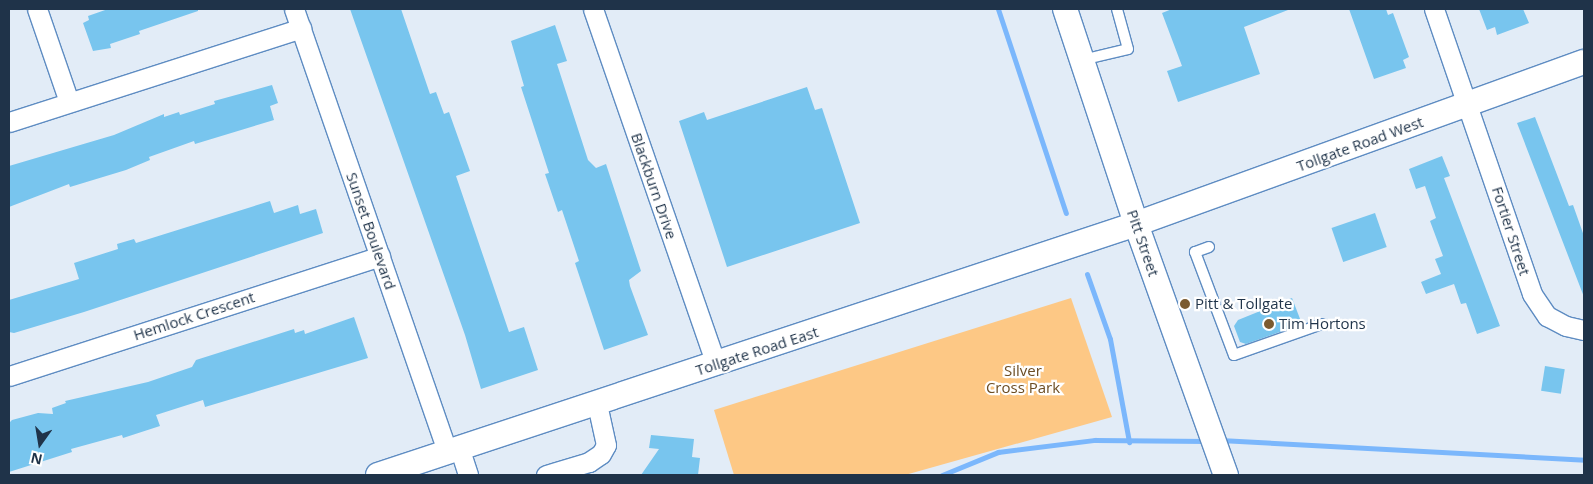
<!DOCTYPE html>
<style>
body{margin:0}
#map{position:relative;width:1593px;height:484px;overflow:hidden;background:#e2ecf7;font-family:"Open Sans",sans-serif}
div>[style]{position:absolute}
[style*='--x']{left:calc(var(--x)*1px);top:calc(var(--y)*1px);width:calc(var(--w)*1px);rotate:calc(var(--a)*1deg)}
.green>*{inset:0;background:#fdc885}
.stream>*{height:5px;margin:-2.5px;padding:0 2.5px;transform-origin:2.5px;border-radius:2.5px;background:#7bb7fc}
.building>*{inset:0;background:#78c5ee;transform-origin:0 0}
.path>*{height:3px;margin-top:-1.5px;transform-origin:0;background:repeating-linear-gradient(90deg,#a5b2c0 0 2.5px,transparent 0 5px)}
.roads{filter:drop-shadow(1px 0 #5e8cc2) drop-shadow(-1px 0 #5e8cc2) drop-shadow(0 1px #5e8cc2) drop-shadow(0 -1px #5e8cc2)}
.service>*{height:10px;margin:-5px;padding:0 5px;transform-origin:5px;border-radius:5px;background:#fff}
.minor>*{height:19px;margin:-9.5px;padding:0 9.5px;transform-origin:9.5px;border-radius:9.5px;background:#fff}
.tertiary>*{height:24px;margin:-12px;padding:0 12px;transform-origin:12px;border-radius:12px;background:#fff}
.dots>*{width:14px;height:14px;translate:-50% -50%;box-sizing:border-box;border:2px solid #fff;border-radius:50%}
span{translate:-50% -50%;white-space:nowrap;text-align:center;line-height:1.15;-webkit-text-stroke:4.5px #fff;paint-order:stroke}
.street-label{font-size:15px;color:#1f3349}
.poi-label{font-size:15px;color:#1f3349}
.left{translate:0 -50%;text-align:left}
.park-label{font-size:15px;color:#6c4d23}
.frame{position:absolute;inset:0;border:10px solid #1f3349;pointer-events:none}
.north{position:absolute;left:15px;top:419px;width:50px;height:50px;-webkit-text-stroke:4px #fff;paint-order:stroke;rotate:193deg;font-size:14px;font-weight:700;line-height:20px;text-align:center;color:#1f3349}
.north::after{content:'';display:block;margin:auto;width:18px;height:22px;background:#1f3349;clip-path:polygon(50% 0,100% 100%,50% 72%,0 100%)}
</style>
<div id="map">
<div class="green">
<div style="clip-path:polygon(1071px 298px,1112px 417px,905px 475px,734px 475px,714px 410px)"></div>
</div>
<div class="stream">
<div style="--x:998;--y:9;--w:215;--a:71.6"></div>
<div style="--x:1087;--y:274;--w:69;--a:70.5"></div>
<div style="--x:1110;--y:339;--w:105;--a:79.5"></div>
<div style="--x:1220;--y:440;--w:365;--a:3.1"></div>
<div style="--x:942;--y:475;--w:61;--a:-22.3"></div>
<div style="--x:998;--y:452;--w:98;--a:-7.1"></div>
<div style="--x:1095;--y:440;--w:112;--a:0.5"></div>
</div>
<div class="building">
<div style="clip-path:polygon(108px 9px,198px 9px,198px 11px,139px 31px,140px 34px,110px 44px,111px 48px,93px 51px,83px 23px,89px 20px,88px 16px)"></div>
<div style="clip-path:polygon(350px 9px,401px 9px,430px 94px,436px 92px,444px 114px,449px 112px,470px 171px,456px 176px,509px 332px,524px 327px,538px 370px,481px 389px,465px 335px)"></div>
<div style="clip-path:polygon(1172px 9px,1288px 9px,1288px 10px,1244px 27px,1260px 74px,1178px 102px,1167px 71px,1182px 66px,1162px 13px)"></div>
<div style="clip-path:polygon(1349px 9px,1386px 9px,1388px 15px,1393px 13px,1409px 57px,1403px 60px,1406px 68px,1374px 79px)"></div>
<div style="clip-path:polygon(1479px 9px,1523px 9px,1529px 23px,1497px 35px,1495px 27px,1487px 30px)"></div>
<div style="clip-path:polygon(555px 25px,567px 61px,557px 64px,588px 160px,596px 168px,606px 164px,641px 271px,629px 280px,630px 286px,648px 335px,604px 350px,575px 263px,579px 261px,562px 210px,558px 212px,545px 174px,549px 173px,521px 87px,524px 86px,511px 41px)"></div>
<div style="clip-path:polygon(272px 85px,278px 103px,270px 106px,274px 120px,195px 144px,194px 141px,149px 157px,150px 160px,126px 170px,70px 187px,69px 184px,9px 207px,9px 166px,114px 135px,164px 114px,164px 117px,179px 112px,180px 115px,215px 104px,214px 101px)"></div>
<div style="clip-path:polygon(807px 87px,815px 110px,822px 108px,860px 223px,727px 267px,679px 121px,704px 112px,707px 120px)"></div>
<div style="clip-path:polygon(1535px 117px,1569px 206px,1573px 205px,1584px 236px,1584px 297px,1517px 123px)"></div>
<div style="clip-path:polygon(1442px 156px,1450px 176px,1444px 178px,1500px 326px,1477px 334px,1466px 303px,1461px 304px,1454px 284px,1426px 294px,1421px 282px,1441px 274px,1435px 259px,1443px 256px,1430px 221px,1436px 218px,1425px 186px,1416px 189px,1409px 169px)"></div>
<div style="clip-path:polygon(270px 201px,274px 213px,298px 205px,300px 214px,316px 209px,323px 233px,84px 312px,14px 333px,9px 332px,9px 300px,79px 279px,74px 263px,118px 249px,117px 244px,134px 239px,136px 243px)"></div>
<div style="left:1375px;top:213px;width:36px;height:46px;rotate:71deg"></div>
<div style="clip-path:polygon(1292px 298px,1302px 324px,1246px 344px,1240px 342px,1234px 326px,1238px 320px)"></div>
<div style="clip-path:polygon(354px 317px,368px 358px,205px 407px,203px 400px,156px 415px,160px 426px,123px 438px,122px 435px,71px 449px,72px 452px,9px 472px,9px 423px,12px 420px,38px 413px,53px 414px,52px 408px,66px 403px,65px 401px,148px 382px,192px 367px,196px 360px,294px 329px,295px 333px,304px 330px,305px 334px)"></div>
<div style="left:1545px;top:366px;width:20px;height:25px;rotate:9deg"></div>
<div style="clip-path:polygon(651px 435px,694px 439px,692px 457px,700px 458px,698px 475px,641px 475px,659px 449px,649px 448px)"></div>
</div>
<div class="path">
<div style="--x:1102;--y:475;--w:21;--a:0"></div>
</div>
<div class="roads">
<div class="service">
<div style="--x:1082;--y:60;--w:47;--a:-13.4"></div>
<div style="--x:1128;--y:49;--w:41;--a:-105.4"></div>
<div style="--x:1209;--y:247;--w:15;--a:160"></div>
<div style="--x:1195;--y:252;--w:110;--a:69.3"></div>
<div style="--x:1234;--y:355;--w:93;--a:-19.4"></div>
</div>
<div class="minor">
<div style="--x:37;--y:9;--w:98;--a:71"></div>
<div style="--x:294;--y:9;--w:470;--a:70.9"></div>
<div style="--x:593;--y:9;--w:376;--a:70.9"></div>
<div style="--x:1434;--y:9;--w:301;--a:71"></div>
<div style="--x:1532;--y:294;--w:27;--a:56"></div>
<div style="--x:1547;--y:316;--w:21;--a:28"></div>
<div style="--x:1566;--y:326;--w:18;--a:13"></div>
<div style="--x:9;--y:122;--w:307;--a:-17.8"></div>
<div style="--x:9;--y:376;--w:390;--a:-17.9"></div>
<div style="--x:460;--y:450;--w:26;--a:72"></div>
<div style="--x:546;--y:475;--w:45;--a:-16.8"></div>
<div style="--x:589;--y:462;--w:14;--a:-34"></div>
<div style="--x:601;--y:454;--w:10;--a:-61"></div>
<div style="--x:606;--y:445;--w:42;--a:-102.4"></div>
</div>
<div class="tertiary">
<div style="--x:1065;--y:9;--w:226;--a:71.7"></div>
<div style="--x:1136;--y:224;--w:267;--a:70.3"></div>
<div style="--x:378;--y:475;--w:798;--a:-18.32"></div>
<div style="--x:1136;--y:224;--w:476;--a:-19.9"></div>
</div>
</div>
<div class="dots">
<div style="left:1185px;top:304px;background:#7b5b31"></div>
<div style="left:1269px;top:324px;background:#7b5b31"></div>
</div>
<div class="street-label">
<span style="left:1360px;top:144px;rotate:-20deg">Tollgate Road West</span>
<span style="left:654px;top:186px;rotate:71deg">Blackburn Drive</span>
<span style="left:371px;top:231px;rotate:71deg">Sunset Boulevard</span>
<span style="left:1511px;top:231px;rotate:72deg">Fortier Street</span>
<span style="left:1143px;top:243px;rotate:71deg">Pitt Street</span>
<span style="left:194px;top:316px;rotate:-18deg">Hemlock Crescent</span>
<span style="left:757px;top:351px;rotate:-18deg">Tollgate Road East</span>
</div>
<div class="poi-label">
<span class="left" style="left:1195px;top:304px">Pitt &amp; Tollgate</span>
<span class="left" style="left:1279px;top:324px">Tim Hortons</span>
</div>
<div class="park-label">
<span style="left:1023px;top:379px">Silver<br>Cross Park</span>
</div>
<div class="frame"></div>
<div class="north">N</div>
</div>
